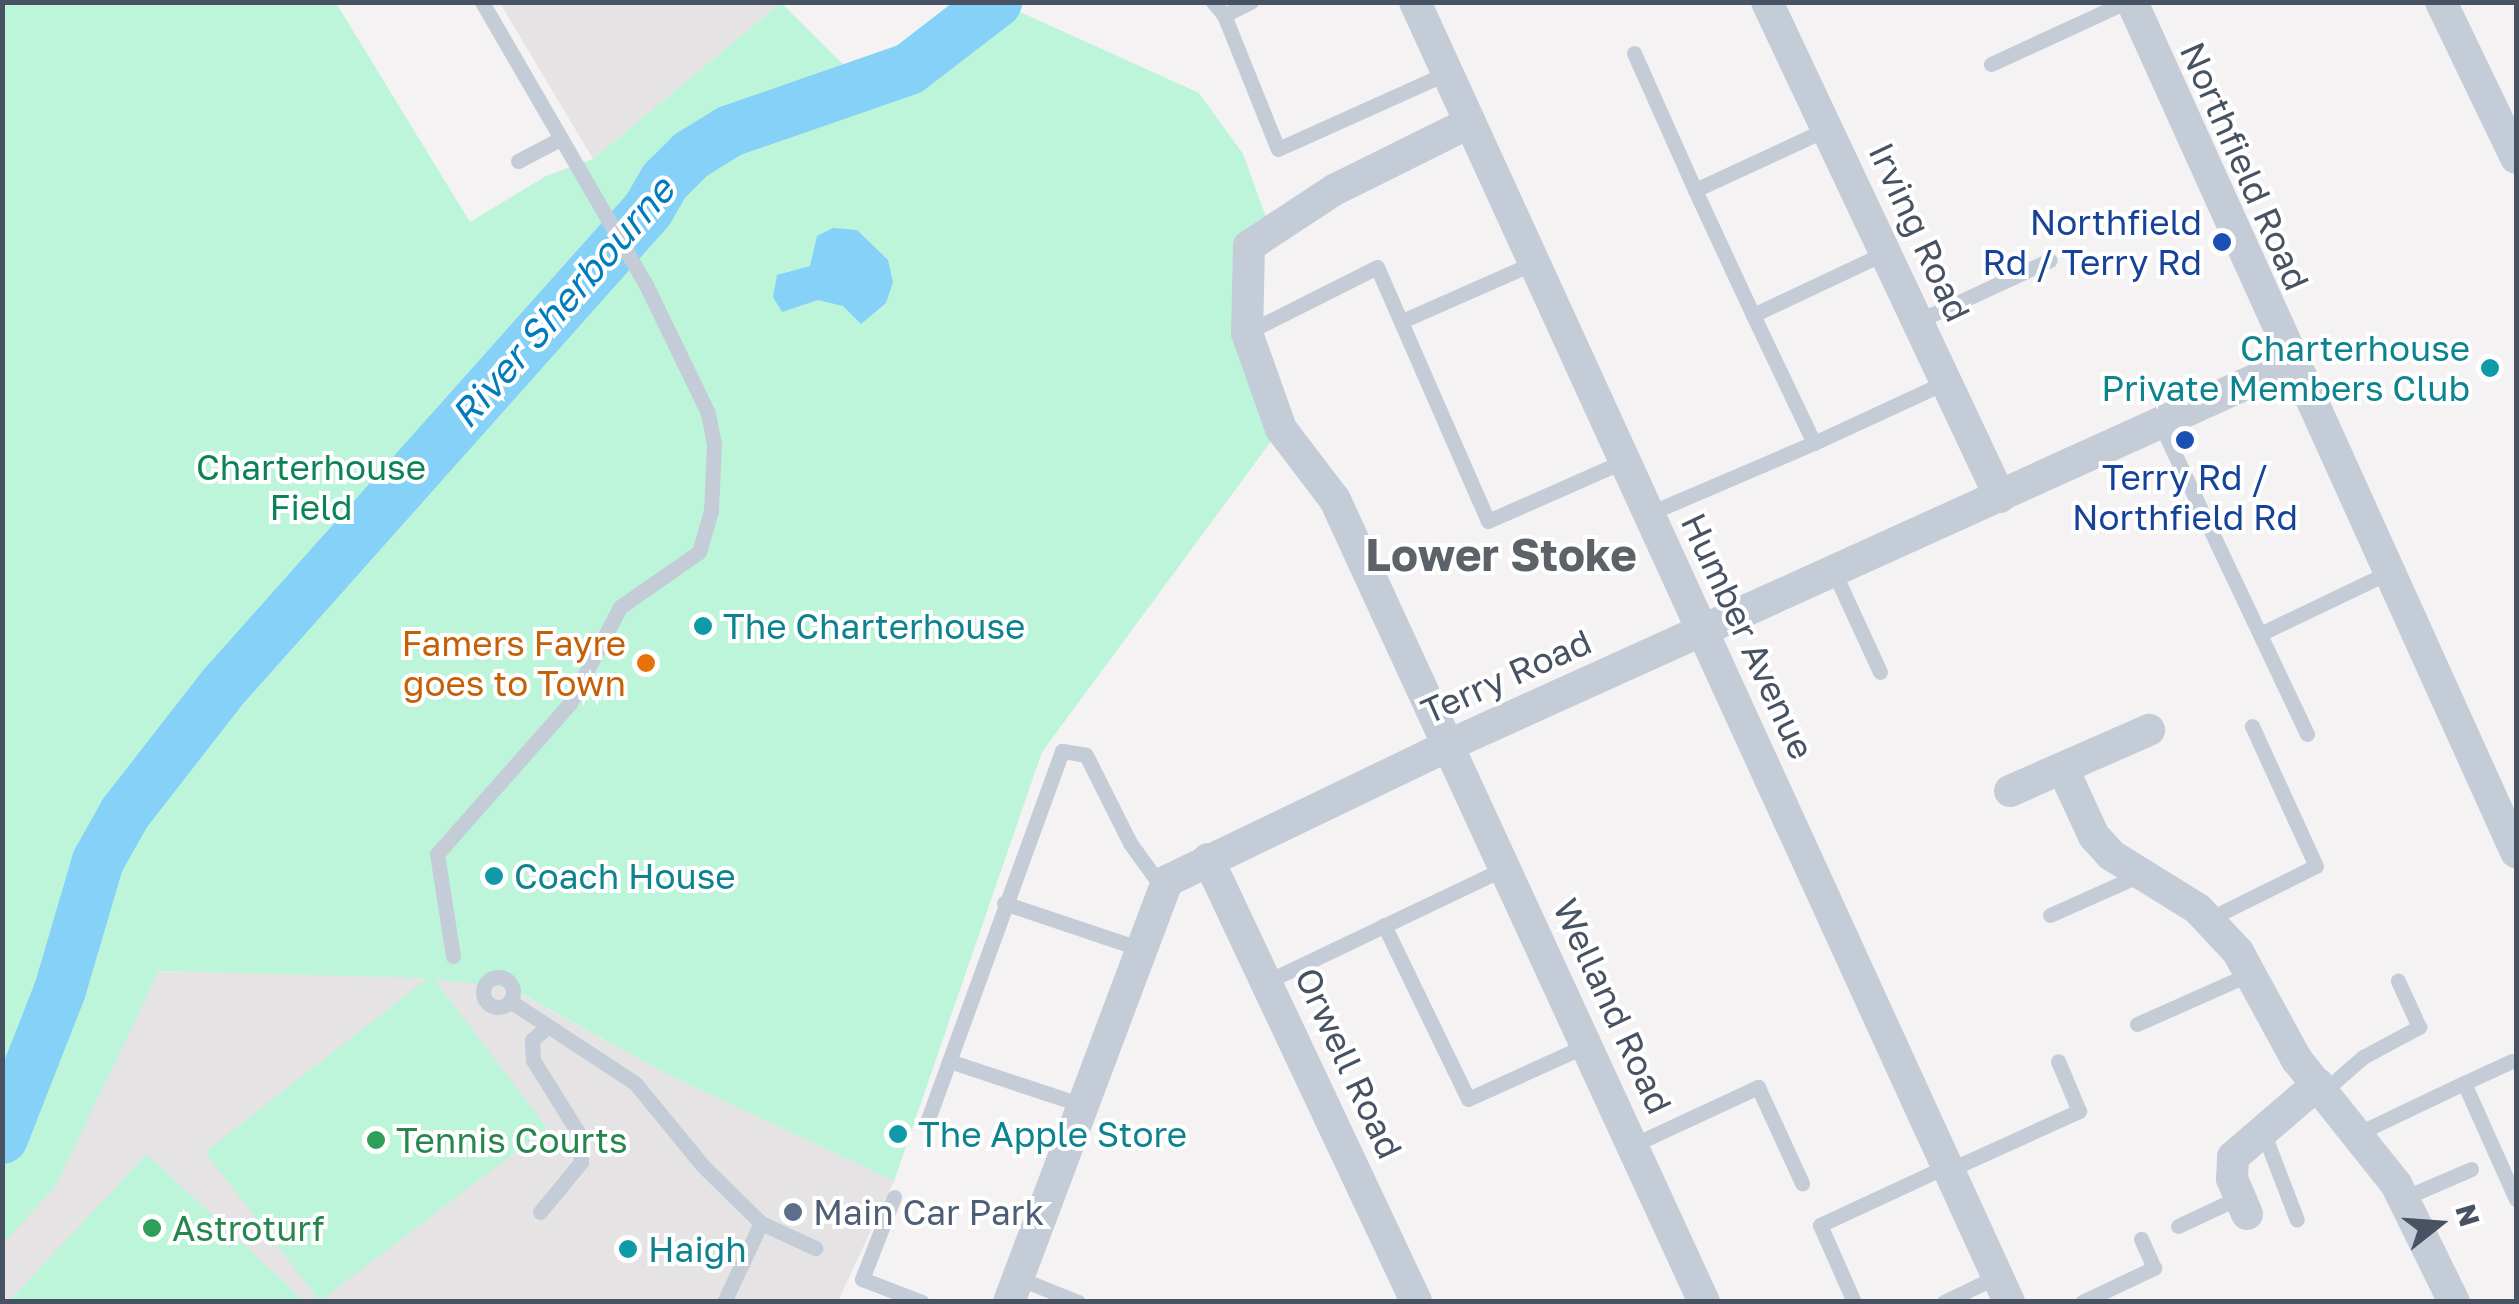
<!DOCTYPE html>
<style>
body{margin:0}
#map{position:relative;width:2519px;height:1304px;overflow:hidden;background:#f4f2f2;font-family:"Golos Text",sans-serif}
div>[style]{position:absolute}
[style*='--x']{left:calc(var(--x)*1px);top:calc(var(--y)*1px);width:calc(var(--w)*1px);rotate:calc(var(--a)*1deg)}
.education>*{inset:0;background:#e5e3e4}
.green>*{inset:0;background:#bdf5da}
.water>*{inset:0;background:#85d1f7}
.river>*{height:52px;margin:-26px;padding:0 26px;transform-origin:26px;border-radius:26px;background:#85d1f7}
.lane>*{height:15px;margin:-7.5px;padding:0 7.5px;transform-origin:7.5px;border-radius:7.5px;background:#c4ccd8}
.lane>.ring{margin:-7.5px;padding:0;box-sizing:content-box;background:none;border:15px solid #c4ccd8;border-radius:50%}
.street>*{height:32px;margin:-16px;padding:0 16px;transform-origin:16px;border-radius:16px;background:#c4ccd8}
.dots>*{width:28px;height:28px;translate:-50% -50%;box-sizing:border-box;border:5px solid #fff;border-radius:50%}
span{translate:-50% -50%;white-space:nowrap;text-align:center;line-height:1.15;-webkit-text-stroke:8px #fff;paint-order:stroke}
.street-label{font-size:35px;color:#475262}
.transit-label{font-size:35px;color:#164399}
.right{translate:-100% -50%;text-align:right}
.culture-label{font-size:35px;color:#0d838f}
.left{translate:0 -50%;text-align:left}
.park-label{font-size:35px;color:#0c8257}
.food-label{font-size:35px;color:#c56008}
.leisure-label{font-size:35px;color:#27864d}
.service-label{font-size:35px;color:#4e5e75}
.water-label{font-size:38px;color:#007cbc;font-style:italic}
.district-label{font-size:45px;color:#5d6168;font-weight:700}
.frame{position:absolute;inset:0;border:5px solid #475262;pointer-events:none}
.north{position:absolute;left:2389px;top:1174px;width:100px;height:100px;-webkit-text-stroke:8px #fff;paint-order:stroke;rotate:73deg;font-size:28px;font-weight:700;line-height:40px;text-align:center;color:#475262}
.north::after{content:'';display:block;margin:auto;width:35px;height:45px;background:#475262;clip-path:polygon(50% 0,100% 100%,50% 72%,0 100%)}
</style>
<div id="map">
<div class="education">
<div style="clip-path:polygon(500px 3px,781px 3px,593px 159px)"></div>
<div style="clip-path:polygon(138px 971px,492px 978px,661px 1071px,894px 1181px,838px 1301px,3px 1302px,3px 1220px)"></div>
</div>
<div class="green">
<div style="clip-path:polygon(998px 2px,1199px 93px,1243px 154px,1269px 225px,1249px 246px,1272px 440px,1042px 752px,894px 1181px,661px 1071px,511px 988px,434px 979px,547px 1128px,320px 1301px,205px 1152px,428px 978px,159px 971px,55px 1187px,3px 1244px,3px 3px,336px 3px,470px 222px,546px 176px,593px 159px,781px 3px,863px 84px,960px 3px)"></div>
<div style="clip-path:polygon(147px 1154px,304px 1301px,9px 1301px)"></div>
</div>
<div class="water">
<div style="clip-path:polygon(833px 228px,857px 230px,888px 260px,893px 282px,886px 303px,861px 324px,843px 306px,818px 300px,782px 312px,773px 297px,777px 275px,810px 266px,817px 236px)"></div>
</div>
<div class="river">
<div style="--x:2;--y:1138;--w:159;--a:-68.6"></div>
<div style="--x:60;--y:990;--w:134;--a:-73.6"></div>
<div style="--x:98;--y:861;--w:55;--a:-60.6"></div>
<div style="--x:125;--y:813;--w:161;--a:-52.1"></div>
<div style="--x:224;--y:686;--w:637;--a:-48.31"></div>
<div style="--x:648;--y:210;--w:34;--a:-60"></div>
<div style="--x:665;--y:181;--w:37;--a:-45"></div>
<div style="--x:691;--y:155;--w:46;--a:-31.6"></div>
<div style="--x:730;--y:131;--w:189;--a:-19.1"></div>
<div style="--x:909;--y:69;--w:110;--a:-37.6"></div>
</div>
<div class="lane">
<div style="--x:1213;--y:2;--w:17;--a:50"></div>
<div style="--x:1224;--y:15;--w:30;--a:-26"></div>
<div style="--x:1224;--y:15;--w:144;--a:68.1"></div>
<div style="--x:1278;--y:149;--w:185;--a:-24.2"></div>
<div style="--x:1634;--y:53;--w:150;--a:66"></div>
<div style="--x:1695;--y:190;--w:145;--a:-24.8"></div>
<div style="--x:1991;--y:64;--w:149;--a:-24.7"></div>
<div style="--x:518;--y:161;--w:47;--a:-27.6"></div>
<div style="--x:1695;--y:190;--w:138;--a:65.1"></div>
<div style="--x:1753;--y:315;--w:146;--a:-25.2"></div>
<div style="--x:1402;--y:321;--w:141;--a:-23.8"></div>
<div style="--x:1918;--y:321;--w:145;--a:-24.8"></div>
<div style="--x:1248;--y:332;--w:144;--a:-26.7"></div>
<div style="--x:1377;--y:267;--w:277;--a:66.4"></div>
<div style="--x:1488;--y:521;--w:149;--a:-23.8"></div>
<div style="--x:2160;--y:423;--w:344;--a:64.7"></div>
<div style="--x:1814;--y:443;--w:145;--a:-24.8"></div>
<div style="--x:1648;--y:514;--w:181;--a:-23.2"></div>
<div style="--x:1814;--y:443;--w:142;--a:-115.5"></div>
<div style="--x:1834;--y:572;--w:110;--a:65.3"></div>
<div style="--x:2262;--y:633;--w:139;--a:-25.6"></div>
<div style="--x:1004;--y:903;--w:141;--a:18.6"></div>
<div style="--x:2050;--y:915;--w:98;--a:-24"></div>
<div style="--x:2209;--y:919;--w:119;--a:-26.4"></div>
<div style="--x:2316;--y:866;--w:154;--a:-114.6"></div>
<div style="--x:1384;--y:925;--w:193;--a:64.2"></div>
<div style="--x:1468;--y:1099;--w:131;--a:-24.4"></div>
<div style="--x:453;--y:956;--w:103;--a:-98.9"></div>
<div style="--x:437;--y:854;--w:201;--a:-48.6"></div>
<div style="--x:570;--y:703;--w:108;--a:-62.5"></div>
<div style="--x:620;--y:607;--w:96;--a:-34.8"></div>
<div style="--x:699;--y:552;--w:43;--a:-73.7"></div>
<div style="--x:711;--y:511;--w:67;--a:-87.4"></div>
<div style="--x:714;--y:444;--w:32;--a:-101"></div>
<div style="--x:708;--y:413;--w:142;--a:-115.8"></div>
<div style="--x:646;--y:285;--w:327;--a:-120.1"></div>
<div class="ring" style="left:483px;top:977px;width:15px;height:15px"></div>
<div style="--x:1266;--y:982;--w:265;--a:-25.5"></div>
<div style="--x:510;--y:1001;--w:149;--a:33.3"></div>
<div style="--x:635;--y:1083;--w:106;--a:50.7"></div>
<div style="--x:702;--y:1165;--w:83;--a:44.5"></div>
<div style="--x:761;--y:1223;--w:87;--a:115.1"></div>
<div style="--x:2137;--y:1024;--w:126;--a:-23.9"></div>
<div style="--x:949;--y:1061;--w:140;--a:18.3"></div>
<div style="--x:2464;--y:1083;--w:53;--a:-24.6"></div>
<div style="--x:2324;--y:1091;--w:52;--a:-41.1"></div>
<div style="--x:2363;--y:1057;--w:64;--a:-28.2"></div>
<div style="--x:2419;--y:1027;--w:51;--a:-114.5"></div>
<div style="--x:927;--y:1122;--w:395;--a:-70"></div>
<div style="--x:1062;--y:751;--w:24;--a:9"></div>
<div style="--x:1086;--y:755;--w:98;--a:63.4"></div>
<div style="--x:1130;--y:843;--w:53;--a:54.2"></div>
<div style="--x:2262;--y:1129;--w:97;--a:69"></div>
<div style="--x:2359;--y:1133;--w:116;--a:-25.5"></div>
<div style="--x:2464;--y:1083;--w:127;--a:65.9"></div>
<div style="--x:1633;--y:1145;--w:138;--a:-24.9"></div>
<div style="--x:1758;--y:1087;--w:106;--a:65.4"></div>
<div style="--x:1949;--y:1170;--w:143;--a:-24.4"></div>
<div style="--x:2079;--y:1111;--w:54;--a:-112.8"></div>
<div style="--x:894;--y:1197;--w:88;--a:111.3"></div>
<div style="--x:862;--y:1279;--w:64;--a:21"></div>
<div style="--x:2404;--y:1198;--w:73;--a:-23.4"></div>
<div style="--x:540;--y:1212;--w:65;--a:-50.6"></div>
<div style="--x:581;--y:1162;--w:28;--a:-94"></div>
<div style="--x:579;--y:1134;--w:87;--a:-121.9"></div>
<div style="--x:533;--y:1060;--w:20;--a:-93"></div>
<div style="--x:532;--y:1040;--w:20;--a:-41"></div>
<div style="--x:761;--y:1223;--w:60;--a:24.8"></div>
<div style="--x:2178;--y:1226;--w:68;--a:-25.1"></div>
<div style="--x:1018;--y:1278;--w:65;--a:21.8"></div>
<div style="--x:1854;--y:1302;--w:84;--a:-113.8"></div>
<div style="--x:1820;--y:1225;--w:140;--a:-24.9"></div>
<div style="--x:1944;--y:1302;--w:60;--a:-25.7"></div>
<div style="--x:2082;--y:1302;--w:80;--a:-25.3"></div>
<div style="--x:2154;--y:1268;--w:32;--a:-114"></div>
</div>
<div class="street">
<div style="--x:1415;--y:2;--w:1429;--a:65.44"></div>
<div style="--x:1767;--y:2;--w:547;--a:64.79"></div>
<div style="--x:2132;--y:2;--w:933;--a:65.69"></div>
<div style="--x:2441;--y:2;--w:173;--a:64.3"></div>
<div style="--x:1469;--y:123;--w:151;--a:153.6"></div>
<div style="--x:1334;--y:190;--w:102;--a:146.6"></div>
<div style="--x:1249;--y:246;--w:87;--a:91.3"></div>
<div style="--x:1247;--y:333;--w:102;--a:70.5"></div>
<div style="--x:1281;--y:429;--w:89;--a:52.7"></div>
<div style="--x:1335;--y:500;--w:883;--a:65.29"></div>
<div style="--x:2063;--y:769;--w:74;--a:65.2"></div>
<div style="--x:2094;--y:836;--w:25;--a:48"></div>
<div style="--x:2111;--y:855;--w:102;--a:31.8"></div>
<div style="--x:2198;--y:909;--w:59;--a:47.1"></div>
<div style="--x:2238;--y:952;--w:123;--a:61.4"></div>
<div style="--x:2297;--y:1060;--w:159;--a:51.4"></div>
<div style="--x:2396;--y:1184;--w:131;--a:63.8"></div>
<div style="--x:2010;--y:791;--w:152;--a:-23.7"></div>
<div style="--x:1208;--y:859;--w:489;--a:64.8"></div>
<div style="--x:2247;--y:1214;--w:38;--a:-113"></div>
<div style="--x:2232;--y:1179;--w:22;--a:-87"></div>
<div style="--x:2233;--y:1157;--w:112;--a:-40.7"></div>
<div style="--x:1009;--y:1302;--w:450;--a:-69.4"></div>
<div style="--x:1167;--y:881;--w:313;--a:-25.7"></div>
<div style="--x:1449;--y:745;--w:923;--a:-24.37"></div>
</div>
<div class="dots">
<div style="left:2222px;top:242px;background:#1a4fb4"></div>
<div style="left:2490px;top:368px;background:#0f9aa8"></div>
<div style="left:2185px;top:440px;background:#1a4fb4"></div>
<div style="left:703px;top:626px;background:#0f9aa8"></div>
<div style="left:646px;top:663px;background:#e8710a"></div>
<div style="left:494px;top:876px;background:#0f9aa8"></div>
<div style="left:898px;top:1134px;background:#0f9aa8"></div>
<div style="left:376px;top:1140px;background:#2e9e5b"></div>
<div style="left:793px;top:1212px;background:#5c6f8a"></div>
<div style="left:152px;top:1228px;background:#2e9e5b"></div>
<div style="left:628px;top:1249px;background:#0f9aa8"></div>
</div>
<div class="street-label">
<span style="left:2245px;top:166px;rotate:66deg">Northfield Road</span>
<span style="left:1920px;top:232px;rotate:65deg">Irving Road</span>
<span style="left:1748px;top:636px;rotate:65deg">Humber Avenue</span>
<span style="left:1506px;top:676px;rotate:-24deg">Terry Road</span>
<span style="left:1613px;top:1006px;rotate:65deg">Welland Road</span>
<span style="left:1349px;top:1063px;rotate:65deg">Orwell Road</span>
</div>
<div class="transit-label">
<span class="right" style="left:2202px;top:242px">Northfield<br>Rd / Terry Rd</span>
<span style="left:2185px;top:497px">Terry Rd /<br>Northfield Rd</span>
</div>
<div class="culture-label">
<span class="right" style="left:2470px;top:368px">Charterhouse<br>Private Members Club</span>
<span class="left" style="left:723px;top:626px">The Charterhouse</span>
<span class="left" style="left:514px;top:876px">Coach House</span>
<span class="left" style="left:918px;top:1134px">The Apple Store</span>
<span class="left" style="left:648px;top:1249px">Haigh</span>
</div>
<div class="park-label">
<span style="left:311px;top:487px">Charterhouse<br>Field</span>
</div>
<div class="food-label">
<span class="right" style="left:626px;top:663px">Famers Fayre<br>goes to Town</span>
</div>
<div class="leisure-label">
<span class="left" style="left:396px;top:1140px">Tennis Courts</span>
<span class="left" style="left:172px;top:1228px">Astroturf</span>
</div>
<div class="service-label">
<span class="left" style="left:813px;top:1212px">Main Car Park</span>
</div>
<div class="water-label">
<span style="left:562px;top:302px;rotate:-49deg">River Sherbourne</span>
</div>
<div class="district-label">
<span style="left:1501px;top:555px">Lower Stoke</span>
</div>
<div class="frame"></div>
<div class="north">N</div>
</div>
